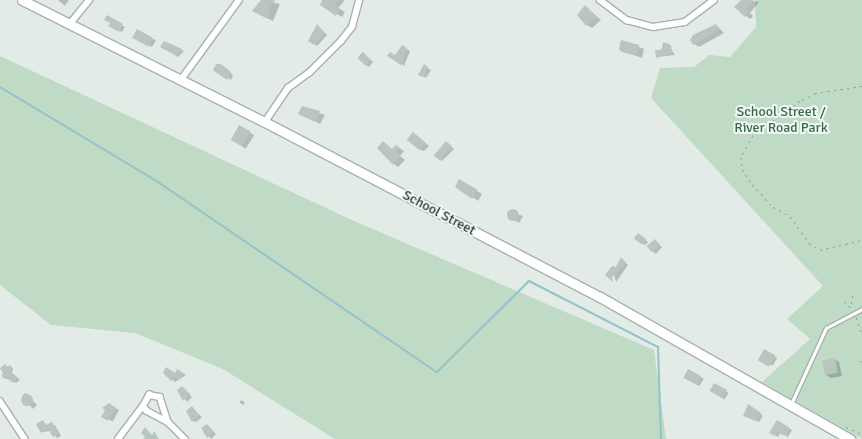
<!DOCTYPE html>
<style>
body{margin:0}
#map{position:relative;width:862px;height:439px;overflow:hidden;background:#e3ebe7;font-family:Signika,sans-serif}
div>[style]{position:absolute}
[style*='--x']{left:calc(var(--x)*1px);top:calc(var(--y)*1px);width:calc(var(--w)*1px);rotate:calc(var(--a)*1deg)}
.green>*{inset:0;background:#bfdac5}
.shadow>*{inset:0;background:#0003;transform-origin:0 0}
.stream>*{height:2px;margin:-1px;padding:0 1px;transform-origin:1px;border-radius:1px;background:#92c3ca}
.building>*{inset:0;background:#b9c6c0;transform-origin:0 0}
.round{border-radius:50%}
.path>*{height:1px;margin-top:-0.5px;transform-origin:0;background:repeating-linear-gradient(90deg,#87ab9f 0 2.5px,transparent 0 6.5px)}
.roads{filter:drop-shadow(1px 0 #a6b2ae) drop-shadow(-1px 0 #a6b2ae) drop-shadow(0 1px #a6b2ae) drop-shadow(0 -1px #a6b2ae)}
.lane>*{height:3px;margin:-1.5px;padding:0 1.5px;transform-origin:1.5px;border-radius:1.5px;background:#fff}
.street>*{height:5.5px;margin:-2.75px;padding:0 2.75px;transform-origin:2.75px;border-radius:2.75px;background:#fff}
.secondary>*{height:9px;margin:-4.5px;padding:0 4.5px;transform-origin:4.5px;border-radius:4.5px;background:#fff}
span{translate:-50% -50%;white-space:nowrap;text-align:center;line-height:1.15;-webkit-text-stroke:4px #f3f8f6;paint-order:stroke}
.park-label{font-size:14px;color:#346d48}
.street-label{font-size:14px;color:#253a34}
</style>
<div id="map">
<div class="green">
<div style="clip-path:polygon(755px 0,862px 0,862px 439px,762px 382px,810px 339px,787px 319px,823px 286px,651px 98px,660px 68px,694px 67px,709px 55px,730px 57px,756px 27px)"></div>
<div style="clip-path:polygon(0 56px,354px 221px,654px 350px,666px 439px,335px 439px,223px 369px,135px 333px,51px 325px,0 285px)"></div>
</div>
<div class="shadow">
<div style="clip-path:polygon(58px 0,69px 0,65px 6px)"></div>
<div style="clip-path:polygon(262px 0,280px 4px,273px 21px,259px 14px)"></div>
<div style="clip-path:polygon(324px 0,345px 0,338px 8px,345px 12px,342px 17px,322px 4px)"></div>
<div style="clip-path:polygon(743px 0,759px 2px,750px 13px,753px 16px,751px 19px,746px 16px)"></div>
<div style="clip-path:polygon(585px 7px,601px 20px,592px 28px,587px 25px)"></div>
<div style="clip-path:polygon(107px 17px,125px 27px,122px 32px,120px 31px)"></div>
<div style="clip-path:polygon(716px 25px,724px 33px,699px 47px,694px 44px,692px 40px)"></div>
<div style="clip-path:polygon(317px 26px,327px 35px,317px 46px,309px 40px)"></div>
<div style="clip-path:polygon(153px 39px,156px 40px,152px 47px,139px 41px)"></div>
<div style="clip-path:polygon(667px 43px,675px 55px,657px 57px,664px 44px)"></div>
<div style="clip-path:polygon(162px 47px,181px 50px,184px 51px,178px 57px)"></div>
<div style="clip-path:polygon(402px 47px,410px 51px,404px 66px,389px 55px,396px 56px)"></div>
<div style="clip-path:polygon(639px 47px,644px 49px,642px 58px,623px 51px)"></div>
<div style="clip-path:polygon(366px 56px,373px 62px,369px 67px,366px 65px)"></div>
<div style="clip-path:polygon(221px 65px,233px 75px,231px 80px,215px 70px)"></div>
<div style="clip-path:polygon(424px 66px,431px 70px,426px 78px,420px 74px)"></div>
<div style="clip-path:polygon(303px 108px,325px 115px,320px 124px,300px 113px)"></div>
<div style="left:240px;top:126px;width:17px;height:16px;rotate:33deg"></div>
<div style="clip-path:polygon(416px 135px,429px 146px,424px 151px,421px 150px)"></div>
<div style="clip-path:polygon(383px 142px,393px 150px,396px 146px,404px 151px,400px 156px,405px 160px,398px 167px,394px 164px)"></div>
<div style="clip-path:polygon(449px 144px,454px 149px,442px 161px,434px 155px)"></div>
<div style="clip-path:polygon(460px 181px,482px 194px,478px 201px,457px 186px)"></div>
<div style="clip-path:polygon(508px 211px,523px 216px,519px 223px,507px 216px)"></div>
<div style="clip-path:polygon(642px 237px,648px 242px,645px 245px,642px 243px)"></div>
<div style="clip-path:polygon(655px 241px,662px 247px,656px 254px,653px 252px)"></div>
<div style="clip-path:polygon(622px 259px,628px 265px,616px 282px,613px 270px,612px 279px,606px 275px,612px 268px,617px 269px)"></div>
<div style="left:765px;top:351px;width:14px;height:9px;rotate:30deg"></div>
<div style="clip-path:polygon(834px 359px,839px 362px,842px 376px,831px 378px,826px 375px)"></div>
<div style="clip-path:polygon(5px 366px,13px 368px,12px 373px,20px 380px,16px 383px,5px 378px,1px 369px)"></div>
<div style="clip-path:polygon(178px 370px,186px 375px,175px 382px,164px 372px,175px 374px)"></div>
<div style="clip-path:polygon(688px 371px,704px 379px,699px 386px,684px 377px)"></div>
<div style="left:714px;top:384px;width:17px;height:8px;rotate:31deg"></div>
<div style="clip-path:polygon(182px 387px,192px 397px,187px 402px,179px 391px)"></div>
<div style="clip-path:polygon(26px 393px,37px 405px,33px 409px,22px 396px)"></div>
<div style="clip-path:polygon(242px 400px,245px 403px,243px 405px,239px 402px)"></div>
<div style="left:109px;top:405px;width:11px;height:13px;rotate:27deg"></div>
<div style="clip-path:polygon(752px 407px,763px 416px,759px 422px,748px 417px)"></div>
<div style="clip-path:polygon(192px 408px,202px 417px,196px 422px,193px 421px)"></div>
<div style="clip-path:polygon(43px 422px,48px 426px,55px 425px,61px 436px,57px 438px,50px 431px,42px 432px)"></div>
<div style="clip-path:polygon(777px 422px,792px 430px,788px 437px,781px 432px,778px 437px,771px 433px)"></div>
<div style="clip-path:polygon(207px 425px,216px 434px,211px 439px,203px 428px)"></div>
</div>
<div class="stream">
<div style="--x:0;--y:87;--w:184;--a:31"></div>
<div style="--x:158;--y:182;--w:338;--a:34.3"></div>
<div style="--x:437;--y:372;--w:129;--a:-44.7"></div>
<div style="--x:529;--y:281;--w:145;--a:27.1"></div>
<div style="--x:658;--y:347;--w:92;--a:88.1"></div>
</div>
<div class="building">
<div style="clip-path:polygon(261px 0,275px 0,270px 7px,268px 19px,252px 11px)"></div>
<div style="clip-path:polygon(322px 0,339px 0,334px 5px,340px 8px,336px 16px,320px 5px)"></div>
<div style="clip-path:polygon(741px 0,754px 0,746px 9px,749px 12px,745px 17px,734px 7px)"></div>
<div style="clip-path:polygon(585px 5px,597px 17px,586px 26px,577px 15px)"></div>
<div style="clip-path:polygon(107px 15px,123px 24px,119px 32px,108px 26px,110px 23px,104px 20px)"></div>
<div style="clip-path:polygon(317px 24px,325px 33px,314px 45px,308px 41px)"></div>
<div style="clip-path:polygon(716px 24px,719px 30px,693px 45px,690px 40px,693px 35px)"></div>
<div style="left:137px;top:29px;width:18px;height:10px;rotate:29deg"></div>
<div style="clip-path:polygon(621px 40px,639px 45px,637px 56px,622px 52px,619px 49px)"></div>
<div style="clip-path:polygon(164px 41px,182px 49px,177px 56px,160px 47px)"></div>
<div style="clip-path:polygon(663px 42px,671px 45px,672px 53px,656px 58px,655px 50px,662px 50px)"></div>
<div style="clip-path:polygon(402px 45px,407px 48px,401px 65px,387px 56px,390px 52px,395px 55px)"></div>
<div style="left:363px;top:52px;width:11px;height:8px;rotate:45deg"></div>
<div style="clip-path:polygon(216px 64px,221px 64px,231px 72px,227px 80px,213px 70px)"></div>
<div style="clip-path:polygon(424px 64px,428px 67px,423px 77px,418px 75px)"></div>
<div style="clip-path:polygon(302px 106px,320px 111px,315px 122px,298px 114px)"></div>
<div style="left:239px;top:125px;width:13px;height:17px;rotate:29deg"></div>
<div style="left:413px;top:132px;width:17px;height:10px;rotate:40deg"></div>
<div style="clip-path:polygon(383px 141px,392px 149px,396px 145px,400px 148px,396px 152px,400px 156px,393px 165px,377px 148px)"></div>
<div style="left:446px;top:141px;width:8px;height:19px;rotate:40deg"></div>
<div style="clip-path:polygon(459px 179px,478px 190px,472px 199px,455px 187px)"></div>
<div class="round" style="left:507px;top:209px;width:12px;height:12px"></div>
<div style="left:638px;top:233px;width:10px;height:7px;rotate:37deg"></div>
<div style="left:655px;top:239px;width:8px;height:11px;rotate:50deg"></div>
<div style="clip-path:polygon(621px 257px,626px 263px,612px 277px,613px 282px,605px 275px,612px 266px,616px 267px)"></div>
<div style="left:764px;top:349px;width:13px;height:13px;rotate:29deg"></div>
<div style="left:835px;top:358px;width:15px;height:13px;rotate:79deg"></div>
<div style="clip-path:polygon(5px 364px,7px 367px,10px 365px,13px 369px,10px 371px,18px 378px,12px 383px,7px 376px,4px 379px,1px 375px,4px 374px,0 368px)"></div>
<div style="clip-path:polygon(166px 367px,175px 373px,177px 369px,183px 373px,179px 380px,175px 377px,171px 381px,163px 373px)"></div>
<div style="left:688px;top:369px;width:15px;height:10px;rotate:28deg"></div>
<div style="left:714px;top:383px;width:15px;height:9px;rotate:28deg"></div>
<div style="clip-path:polygon(182px 386px,190px 394px,183px 401px,177px 390px)"></div>
<div class="round" style="left:21px;top:394px;width:12px;height:12px"></div>
<div style="clip-path:polygon(109px 403px,116px 408px,108px 421px,101px 417px,105px 410px,102px 408px)"></div>
<div style="clip-path:polygon(748px 404px,761px 413px,756px 421px,743px 416px)"></div>
<div style="clip-path:polygon(192px 406px,199px 415px,192px 422px,186px 411px)"></div>
<div style="clip-path:polygon(43px 420px,46px 425px,52px 422px,59px 434px,53px 437px,48px 429px,41px 433px,36px 424px)"></div>
<div style="clip-path:polygon(777px 420px,790px 428px,785px 436px,777px 432px,775px 436px,769px 433px)"></div>
<div style="clip-path:polygon(207px 424px,214px 432px,207px 438px,201px 428px)"></div>
<div style="clip-path:polygon(145px 427px,152px 435px,154px 431px,159px 439px,143px 439px,145px 437px,141px 433px)"></div>
</div>
<div class="path">
<div style="--x:862;--y:86;--w:47;--a:171.3"></div>
<div style="--x:816;--y:93;--w:18;--a:153"></div>
<div style="--x:800;--y:101;--w:58;--a:144.1"></div>
<div style="--x:753;--y:135;--w:25;--a:119"></div>
<div style="--x:741;--y:157;--w:12;--a:85"></div>
<div style="--x:742;--y:169;--w:18;--a:56"></div>
<div style="--x:752;--y:184;--w:31;--a:48"></div>
<div style="--x:773;--y:207;--w:19;--a:28"></div>
<div style="--x:790;--y:216;--w:33;--a:55"></div>
<div style="--x:809;--y:243;--w:13;--a:32"></div>
<div style="--x:820;--y:250;--w:43;--a:-13.4"></div>
<div style="--x:844;--y:301;--w:11;--a:45"></div>
<div style="--x:851;--y:304;--w:9;--a:-77"></div>
<div style="--x:856;--y:317;--w:18;--a:71"></div>
<div style="--x:860;--y:362;--w:2;--a:-27"></div>
<div style="--x:846;--y:427;--w:17;--a:24"></div>
</div>
<div class="roads">
<div class="lane">
<div style="--x:791;--y:404;--w:84;--a:-65.3"></div>
<div style="--x:826;--y:328;--w:41;--a:-27.8"></div>
</div>
<div class="street">
<div style="--x:600;--y:0;--w:34;--a:37"></div>
<div style="--x:627;--y:20;--w:27;--a:15"></div>
<div style="--x:653;--y:27;--w:32;--a:-9"></div>
<div style="--x:685;--y:22;--w:36;--a:-37"></div>
<div style="--x:69;--y:25;--w:32;--a:-51"></div>
<div style="--x:180;--y:81;--w:100;--a:-53.9"></div>
<div style="--x:265;--y:122;--w:41;--a:-55.9"></div>
<div style="--x:288;--y:88;--w:26;--a:-36"></div>
<div style="--x:309;--y:73;--w:45;--a:-45"></div>
<div style="--x:341;--y:41;--w:18;--a:-52"></div>
<div style="--x:352;--y:27;--w:28;--a:-75"></div>
<div style="--x:0;--y:401;--w:45;--a:56.7"></div>
<div style="--x:143;--y:406;--w:13;--a:-61"></div>
<div style="--x:149;--y:395;--w:11;--a:10"></div>
<div style="--x:160;--y:397;--w:26;--a:72"></div>
<div style="--x:118;--y:439;--w:41;--a:-52.9"></div>
<div style="--x:143;--y:406;--w:6;--a:51"></div>
<div style="--x:147;--y:411;--w:24;--a:28"></div>
<div style="--x:168;--y:422;--w:24;--a:45"></div>
</div>
<div class="secondary">
<div style="--x:22;--y:0;--w:272;--a:26.7"></div>
<div style="--x:265;--y:122;--w:378;--a:27.6"></div>
<div style="--x:600;--y:297;--w:288;--a:29.6"></div>
</div>
</div>
<div class="park-label">
<span style="left:781px;top:120px">School Street /<br>River Road Park</span>
</div>
<div class="street-label">
<span style="left:439px;top:213px;rotate:28deg">School Street</span>
</div>
</div>
